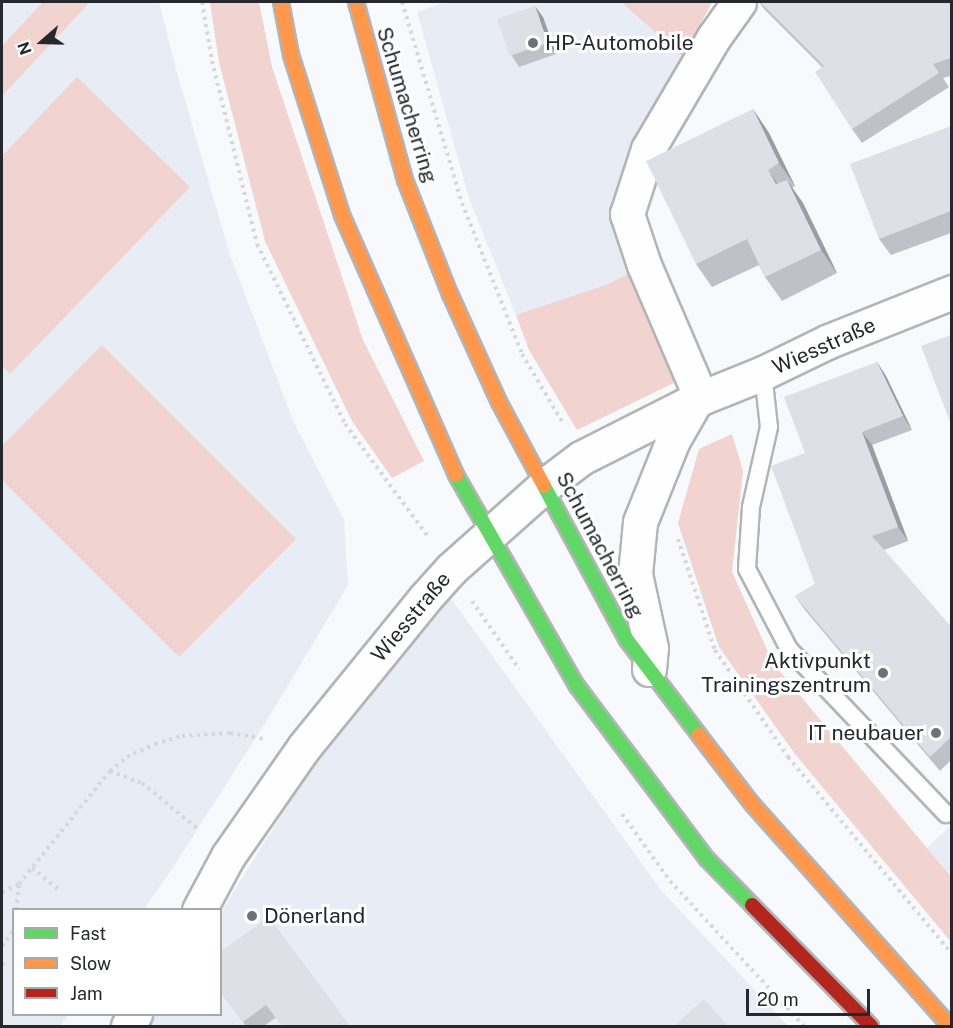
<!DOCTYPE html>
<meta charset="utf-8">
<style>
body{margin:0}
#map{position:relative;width:953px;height:1028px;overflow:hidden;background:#f7f9fc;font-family:"Public Sans",sans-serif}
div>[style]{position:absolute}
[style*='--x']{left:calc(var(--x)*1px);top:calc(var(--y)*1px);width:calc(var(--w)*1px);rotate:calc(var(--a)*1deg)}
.built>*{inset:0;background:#e8ecf4}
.green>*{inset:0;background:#f1d3d0}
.path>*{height:4px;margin-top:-2px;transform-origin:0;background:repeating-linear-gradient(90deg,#d6d7d9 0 3px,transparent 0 7.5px)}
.roads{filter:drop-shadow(2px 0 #b2b4b7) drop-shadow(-2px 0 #b2b4b7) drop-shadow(0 2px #b2b4b7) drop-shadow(0 -2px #b2b4b7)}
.lane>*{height:16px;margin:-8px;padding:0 8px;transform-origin:8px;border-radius:8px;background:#fefeff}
.street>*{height:33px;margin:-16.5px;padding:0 16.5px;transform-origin:16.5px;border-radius:16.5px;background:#fefeff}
.fast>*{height:14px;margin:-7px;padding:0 7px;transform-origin:7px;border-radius:7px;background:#63d668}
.slow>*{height:14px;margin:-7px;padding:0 7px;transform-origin:7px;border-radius:7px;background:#ff974d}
.jam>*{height:14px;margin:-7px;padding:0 7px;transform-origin:7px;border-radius:7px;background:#b3261e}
.wall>*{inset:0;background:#bec1c7}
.shaded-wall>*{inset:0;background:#9b9da2}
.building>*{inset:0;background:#dde0e7;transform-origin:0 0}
.dots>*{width:16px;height:16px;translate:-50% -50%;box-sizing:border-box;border:3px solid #fff;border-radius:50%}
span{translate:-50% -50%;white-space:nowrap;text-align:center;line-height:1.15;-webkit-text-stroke:6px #fff;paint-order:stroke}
.poi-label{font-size:21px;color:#25282c}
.left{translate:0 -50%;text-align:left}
.right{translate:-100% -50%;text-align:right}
.street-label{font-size:21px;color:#25282c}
.frame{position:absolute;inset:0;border:3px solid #25282c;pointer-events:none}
.legend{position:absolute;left:12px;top:908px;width:210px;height:108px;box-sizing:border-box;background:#fff;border:2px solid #a8a9ab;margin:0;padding:8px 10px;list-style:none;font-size:18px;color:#25282c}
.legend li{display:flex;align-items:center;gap:12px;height:30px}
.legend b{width:30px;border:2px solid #a8a9ab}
.north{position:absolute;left:12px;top:12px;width:60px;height:60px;-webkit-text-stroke:4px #fff;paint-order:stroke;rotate:250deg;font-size:16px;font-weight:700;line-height:24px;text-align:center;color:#25282c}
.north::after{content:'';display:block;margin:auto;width:21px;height:27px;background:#25282c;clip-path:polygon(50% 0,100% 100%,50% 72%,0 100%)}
.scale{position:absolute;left:746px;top:989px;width:124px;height:27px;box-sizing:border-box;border:3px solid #25282c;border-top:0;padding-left:8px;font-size:18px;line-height:21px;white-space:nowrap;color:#25282c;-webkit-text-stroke:4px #fff;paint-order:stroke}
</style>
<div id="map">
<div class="built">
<div style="clip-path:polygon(5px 2px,159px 2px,177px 73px,230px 255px,294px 423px,344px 520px,348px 585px,269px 717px,172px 869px,144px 909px,14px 910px,14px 1014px,68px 1015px,60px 1026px,2px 1026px,2px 5px)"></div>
<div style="clip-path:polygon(447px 2px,621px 2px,683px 57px,633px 140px,615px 215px,632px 272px,606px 285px,516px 315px,470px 201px,417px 12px)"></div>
<div style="clip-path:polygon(447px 593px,660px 889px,788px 1026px,146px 1026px,154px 1015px,220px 1014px,221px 912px,322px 750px)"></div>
<div style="clip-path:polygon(951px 825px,951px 903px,913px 862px)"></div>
</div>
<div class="green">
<div style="clip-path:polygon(43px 2px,90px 2px,2px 96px,2px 46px)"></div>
<div style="clip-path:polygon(210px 2px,259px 2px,272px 67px,363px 340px,424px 461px,392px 478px,352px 421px,265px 241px,219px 62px)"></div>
<div style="clip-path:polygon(621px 2px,712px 2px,683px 57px)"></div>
<div style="clip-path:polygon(77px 77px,190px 187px,10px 374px,2px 366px,2px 156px)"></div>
<div style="clip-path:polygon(632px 272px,682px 379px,577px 430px,529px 350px,516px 315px,606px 285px)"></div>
<div style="clip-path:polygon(102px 345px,296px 539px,179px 657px,2px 480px,2px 446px)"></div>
<div style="clip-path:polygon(732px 434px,743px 471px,732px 572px,773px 663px,951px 877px,951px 942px,795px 754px,719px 647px,678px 523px,699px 449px)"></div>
</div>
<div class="path">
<div style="--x:202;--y:2;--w:60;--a:80.4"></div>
<div style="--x:212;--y:61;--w:188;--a:76.2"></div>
<div style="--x:257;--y:244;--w:200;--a:63.9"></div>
<div style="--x:345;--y:424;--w:142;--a:53.6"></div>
<div style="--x:402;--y:2;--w:210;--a:73.4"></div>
<div style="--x:462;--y:203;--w:162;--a:68.3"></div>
<div style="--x:522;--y:354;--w:82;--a:59.4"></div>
<div style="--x:678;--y:539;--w:117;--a:71.6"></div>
<div style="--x:715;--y:650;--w:130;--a:55.7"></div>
<div style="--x:788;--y:757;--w:256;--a:50.2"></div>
<div style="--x:472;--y:601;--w:83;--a:55.3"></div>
<div style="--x:110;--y:771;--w:34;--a:21"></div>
<div style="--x:142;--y:783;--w:74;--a:39.5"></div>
<div style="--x:622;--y:814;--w:82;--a:54.4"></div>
<div style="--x:670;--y:881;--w:197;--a:47.3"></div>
<div style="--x:32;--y:868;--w:36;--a:39"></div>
<div style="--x:2;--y:892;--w:19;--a:-25"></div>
<div style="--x:19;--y:884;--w:145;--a:-51.2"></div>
<div style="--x:110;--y:771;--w:22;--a:-39"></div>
<div style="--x:127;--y:757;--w:31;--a:-25"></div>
<div style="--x:155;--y:744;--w:28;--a:-17"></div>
<div style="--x:182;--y:736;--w:48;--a:-3.6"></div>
<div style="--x:230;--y:733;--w:36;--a:10"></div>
<div style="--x:16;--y:910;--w:25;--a:-83"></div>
<div style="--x:2;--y:946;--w:20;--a:-53"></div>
<div style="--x:2;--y:963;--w:4;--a:45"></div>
</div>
<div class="roads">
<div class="lane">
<div style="--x:763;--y:373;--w:54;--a:83.7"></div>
<div style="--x:769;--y:427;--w:82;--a:102.7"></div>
<div style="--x:751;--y:507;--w:62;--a:93.7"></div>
<div style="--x:747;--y:569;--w:90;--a:62.3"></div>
<div style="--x:789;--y:649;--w:228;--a:46.4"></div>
</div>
<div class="street">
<div style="--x:701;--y:398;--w:145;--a:-113.2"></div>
<div style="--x:644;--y:265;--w:54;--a:-108.4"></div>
<div style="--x:627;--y:214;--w:68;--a:-72.1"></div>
<div style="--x:648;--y:149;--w:130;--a:-59.5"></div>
<div style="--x:714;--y:37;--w:43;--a:-54.5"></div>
<div style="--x:649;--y:669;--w:21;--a:-85"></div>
<div style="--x:651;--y:648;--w:76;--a:-102.2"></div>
<div style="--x:635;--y:574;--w:52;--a:-84.5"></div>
<div style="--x:640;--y:522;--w:88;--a:-68.1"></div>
<div style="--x:673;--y:440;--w:46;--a:-60.1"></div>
<div style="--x:199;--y:910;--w:61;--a:-61.8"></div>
<div style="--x:228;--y:856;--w:133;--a:-55.1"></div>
<div style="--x:304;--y:747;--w:192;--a:-50.9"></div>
<div style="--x:425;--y:598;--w:39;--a:-48"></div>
<div style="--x:451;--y:569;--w:125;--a:-41.7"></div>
<div style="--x:544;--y:486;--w:46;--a:-37.1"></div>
<div style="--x:581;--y:458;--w:129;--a:-26.8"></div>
<div style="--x:696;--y:400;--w:72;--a:-21.9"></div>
<div style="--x:763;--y:373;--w:73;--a:-25.9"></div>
<div style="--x:829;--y:341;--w:132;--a:-21.7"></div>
<div style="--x:128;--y:1026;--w:14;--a:-60"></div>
</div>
<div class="fast">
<div style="--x:456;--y:475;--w:243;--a:60.2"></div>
<div style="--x:577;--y:686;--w:216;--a:53.1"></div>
<div style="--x:707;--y:859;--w:64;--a:45.6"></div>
<div style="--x:544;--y:486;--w:175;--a:61.7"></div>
<div style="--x:627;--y:640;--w:119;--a:52.8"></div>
</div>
<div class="slow">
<div style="--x:281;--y:2;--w:54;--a:79.3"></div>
<div style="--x:291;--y:55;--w:168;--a:72.3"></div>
<div style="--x:342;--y:215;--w:284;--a:66.3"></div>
<div style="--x:356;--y:2;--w:185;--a:74.6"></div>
<div style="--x:405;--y:180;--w:123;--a:68.5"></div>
<div style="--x:450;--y:294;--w:119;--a:65.6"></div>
<div style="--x:499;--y:402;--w:95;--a:61.8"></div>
<div style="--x:699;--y:735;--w:88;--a:52.4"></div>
<div style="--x:753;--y:805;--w:296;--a:48.3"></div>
</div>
<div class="jam">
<div style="--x:752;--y:905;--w:170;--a:45.5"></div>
</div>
</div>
<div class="wall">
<div style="clip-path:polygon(759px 2px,951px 2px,951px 76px,943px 78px,949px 87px,862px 143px,852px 129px,822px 67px,765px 10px)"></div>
<div style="clip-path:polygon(543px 17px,556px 54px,519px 67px,512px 56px)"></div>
<div style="clip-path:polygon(753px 109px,769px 133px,795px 186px,792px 188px,803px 203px,837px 273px,782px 301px,765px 277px,759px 265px,712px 287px,696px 264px)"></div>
<div style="clip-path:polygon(951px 126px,951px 233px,891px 255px,879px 239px)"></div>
<div style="clip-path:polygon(877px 362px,886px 376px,912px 430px,872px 445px,908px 541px,884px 550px,951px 627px,951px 760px,940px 771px,805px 610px,795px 596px,815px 584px,805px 453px)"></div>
<div style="clip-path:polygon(220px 991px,350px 1026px,275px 1018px,264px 1026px,246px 1026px)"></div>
</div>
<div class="shaded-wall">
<div style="clip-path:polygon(535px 6px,543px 17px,556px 54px,548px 43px)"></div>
<div style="clip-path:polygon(753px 109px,769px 133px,795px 186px,779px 163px)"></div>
<div style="clip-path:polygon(768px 170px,784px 193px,776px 184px)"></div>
<div style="clip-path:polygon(787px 180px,803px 203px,837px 273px,821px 250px)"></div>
<div style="clip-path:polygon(877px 362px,886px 376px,912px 430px,903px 416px)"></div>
<div style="clip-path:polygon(862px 432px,872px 445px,908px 541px,898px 527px)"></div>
</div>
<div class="building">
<div style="clip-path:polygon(760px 2px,951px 2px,951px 58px,933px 64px,939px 73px,852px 129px,815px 72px,824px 66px)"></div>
<div style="left:535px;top:6px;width:39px;height:40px;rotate:71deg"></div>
<div style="clip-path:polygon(753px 109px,779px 163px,768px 170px,776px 184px,787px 180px,821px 250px,765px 277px,747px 239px,696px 264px,646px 161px)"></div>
<div style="clip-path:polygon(951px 126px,951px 211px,879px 239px,850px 164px)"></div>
<div style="clip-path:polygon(951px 335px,951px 424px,921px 346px)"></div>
<div style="clip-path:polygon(877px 362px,903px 416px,862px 432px,898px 527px,872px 536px,951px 627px,951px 737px,930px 757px,795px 596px,815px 584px,771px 466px,805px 453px,784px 397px)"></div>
<div style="clip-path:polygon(269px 917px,350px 1026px,282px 1026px,266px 1005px,243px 1022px,220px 991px,220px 952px)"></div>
<div style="clip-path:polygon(704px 999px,728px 1026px,674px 1026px)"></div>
</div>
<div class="dots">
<div style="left:533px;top:43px;background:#6e7175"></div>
<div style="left:883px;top:673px;background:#6e7175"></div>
<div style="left:936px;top:733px;background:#6e7175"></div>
<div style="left:252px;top:916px;background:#6e7175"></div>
</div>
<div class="poi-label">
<span class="left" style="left:545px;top:43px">HP-Automobile</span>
<span class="right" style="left:871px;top:673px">Aktivpunkt<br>Trainingszentrum</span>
<span class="right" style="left:924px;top:733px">IT neubauer</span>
<span class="left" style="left:264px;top:916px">Dönerland</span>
</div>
<div class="street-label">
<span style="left:407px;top:105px;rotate:73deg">Schumacherring</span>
<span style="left:824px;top:346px;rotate:-24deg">Wiesstraße</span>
<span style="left:600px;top:545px;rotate:62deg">Schumacherring</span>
<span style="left:411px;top:617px;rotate:-50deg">Wiesstraße</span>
</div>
<div class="frame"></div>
<ul class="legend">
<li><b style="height:8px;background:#63d668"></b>Fast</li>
<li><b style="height:8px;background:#ff974d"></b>Slow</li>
<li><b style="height:8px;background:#b3261e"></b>Jam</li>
</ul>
<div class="north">N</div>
<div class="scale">20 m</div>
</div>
